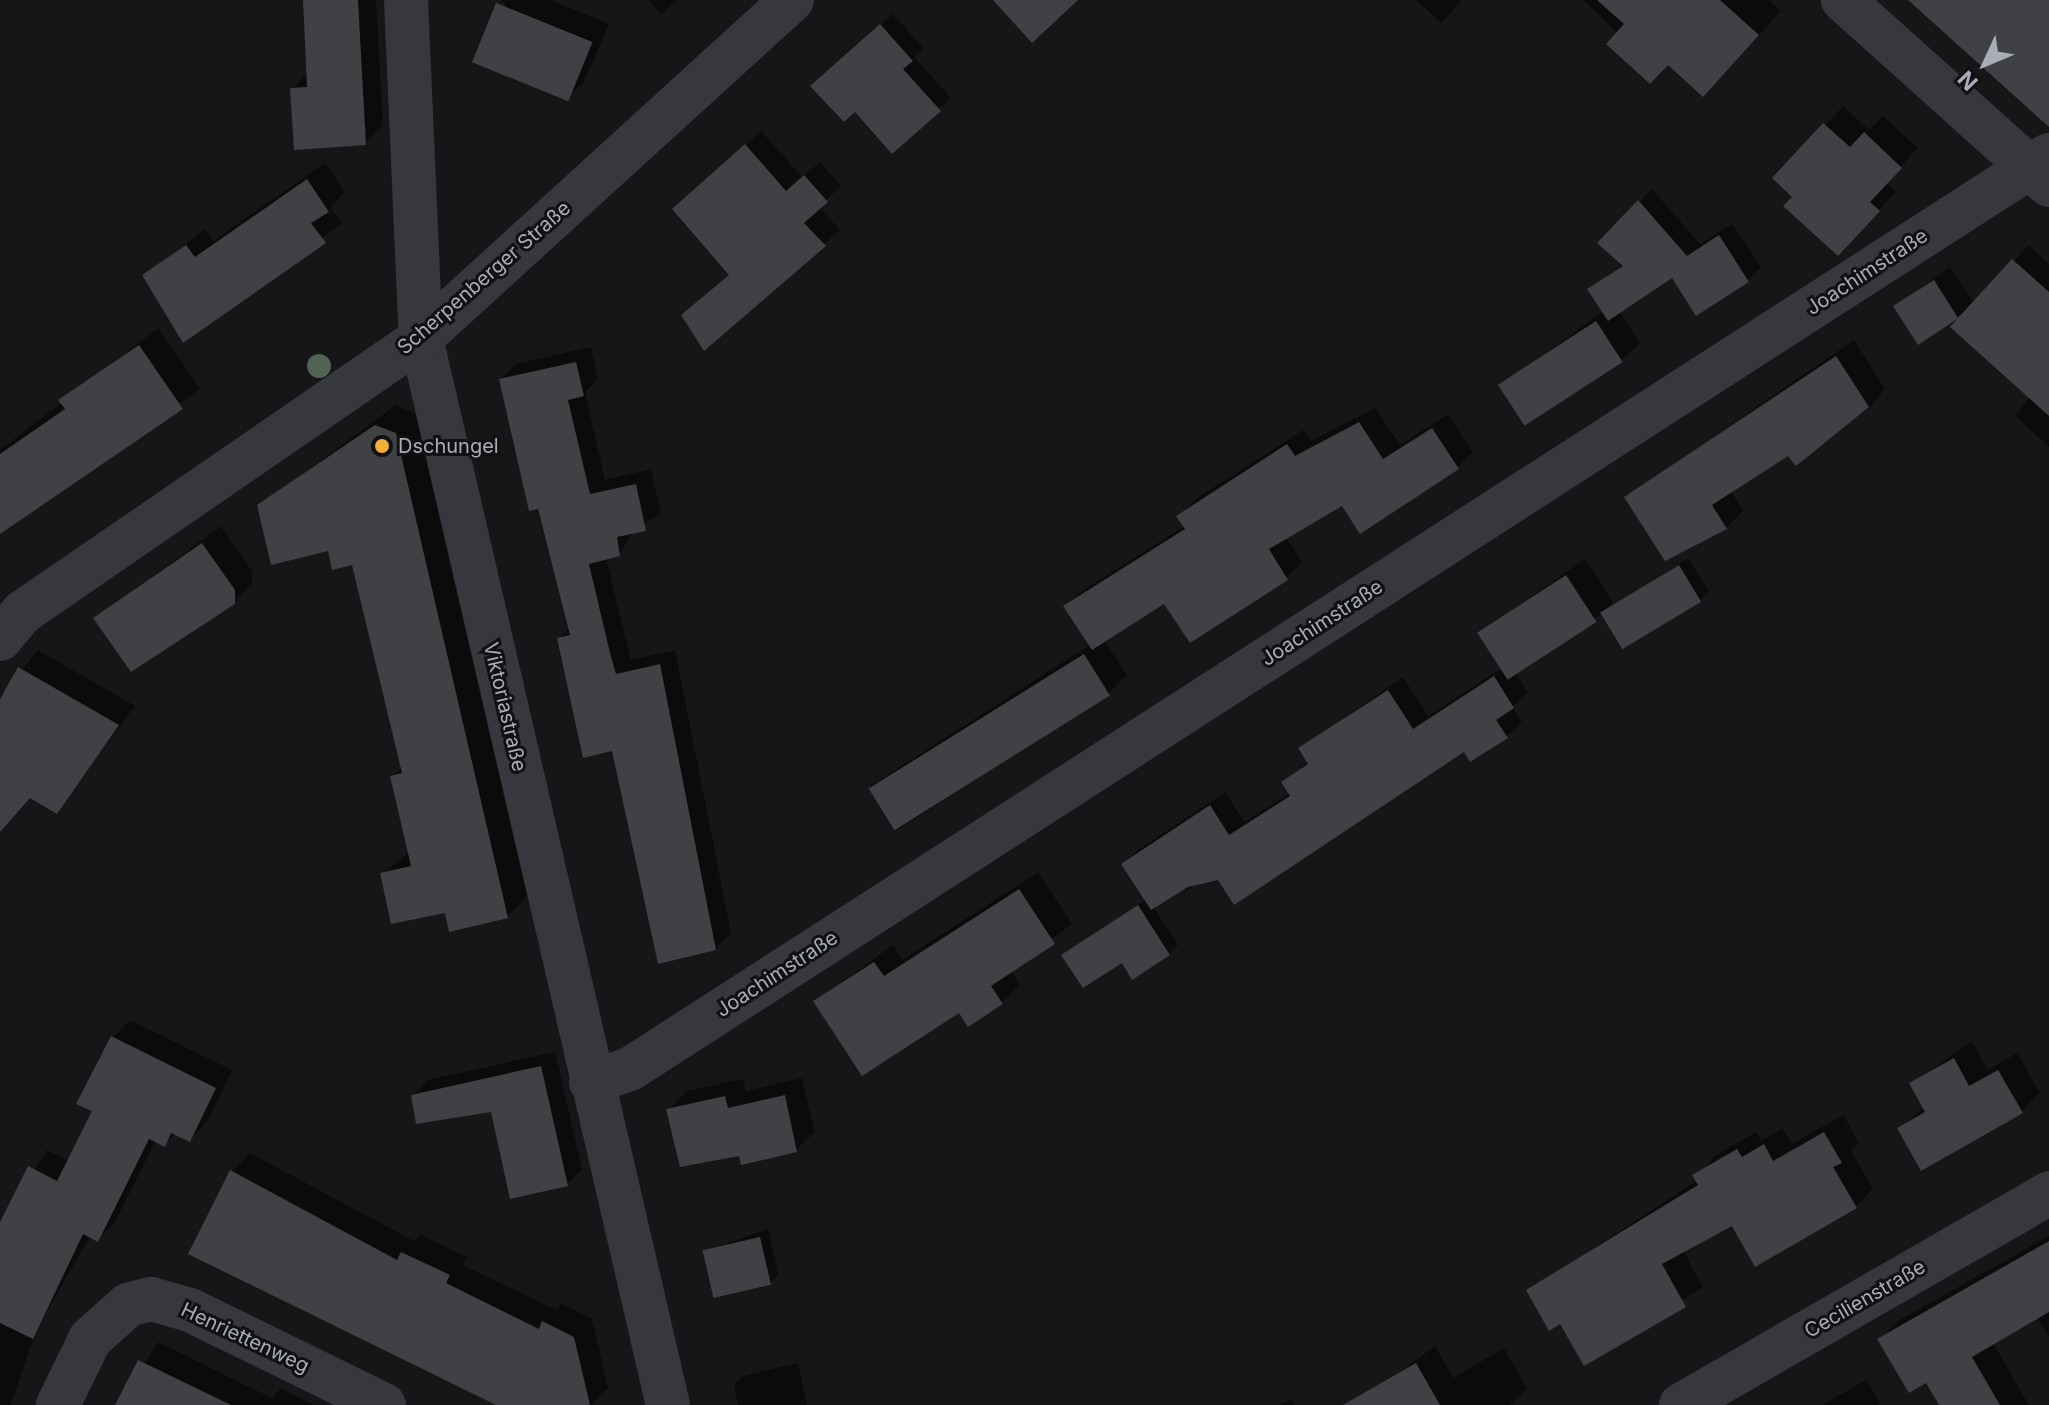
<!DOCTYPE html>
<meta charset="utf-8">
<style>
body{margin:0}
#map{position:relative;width:2049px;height:1405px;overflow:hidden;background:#161618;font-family:Inter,sans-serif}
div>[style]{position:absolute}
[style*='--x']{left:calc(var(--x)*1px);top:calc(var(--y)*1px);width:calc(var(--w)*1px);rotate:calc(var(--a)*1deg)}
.shadow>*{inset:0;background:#0007}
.building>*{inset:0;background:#404145;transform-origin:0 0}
.minor>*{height:44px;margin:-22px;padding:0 22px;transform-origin:22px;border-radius:22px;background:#37383d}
.trees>*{width:24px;height:24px;margin:-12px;border-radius:50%;background:#506452}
.dots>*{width:22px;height:22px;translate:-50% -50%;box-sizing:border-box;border:4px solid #111113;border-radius:50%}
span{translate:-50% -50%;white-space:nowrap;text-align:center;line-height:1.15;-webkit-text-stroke:6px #111113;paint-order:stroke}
.street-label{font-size:20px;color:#a8adb8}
.poi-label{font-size:20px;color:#a8adb8}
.left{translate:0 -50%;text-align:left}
.north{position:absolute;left:1945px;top:24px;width:80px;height:80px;-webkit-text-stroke:6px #111113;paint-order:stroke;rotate:226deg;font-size:22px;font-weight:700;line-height:32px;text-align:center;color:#a8adb8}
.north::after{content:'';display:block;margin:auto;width:28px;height:36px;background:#a8adb8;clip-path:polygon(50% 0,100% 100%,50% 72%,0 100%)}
</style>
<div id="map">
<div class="shadow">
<div style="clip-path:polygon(305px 0,376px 0,383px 125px,365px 143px,292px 89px,309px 72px)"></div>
<div style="clip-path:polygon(502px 0,551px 0,609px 24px,584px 82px,565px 100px)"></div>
<div style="clip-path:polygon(649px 0,677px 0,661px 14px)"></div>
<div style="clip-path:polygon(1416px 0,1462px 0,1441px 23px)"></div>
<div style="clip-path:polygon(1583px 0,1769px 0,1781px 11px,1726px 71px,1669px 63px,1618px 34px)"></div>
<div style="clip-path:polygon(893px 14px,923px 48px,914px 57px,951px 98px,893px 151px,824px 74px)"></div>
<div style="clip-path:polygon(1843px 106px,1869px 130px,1883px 116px,1918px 148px,1886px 182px,1896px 192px,1856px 235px,1775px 178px)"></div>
<div style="clip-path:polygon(761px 131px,802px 177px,820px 162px,841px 186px,819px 207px,840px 230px,704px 348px,683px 315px,730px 274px,689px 195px)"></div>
<div style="clip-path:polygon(325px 163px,345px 192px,330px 208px,342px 223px,183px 340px,145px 276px,205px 229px,213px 241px)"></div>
<div style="clip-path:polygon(1652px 189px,1700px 244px,1732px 224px,1761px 267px,1748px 280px,1672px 276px,1619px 311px,1640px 343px,1621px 361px,1500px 386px,1604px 311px,1590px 289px,1623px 264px,1600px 243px)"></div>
<div style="clip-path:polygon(2029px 245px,2049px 264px,2049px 447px,2015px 415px,2031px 397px,1964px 312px,1918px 342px,1896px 306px,1950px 267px,1974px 303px)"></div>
<div style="clip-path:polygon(158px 328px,200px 389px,0 532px,0 450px)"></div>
<div style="clip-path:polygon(1854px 340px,1885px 389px,1869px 408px,1797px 463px,1788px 453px,1731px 491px,1743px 511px,1726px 528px,1665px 558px,1626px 497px)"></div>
<div style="clip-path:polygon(591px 347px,598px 379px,585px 392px,605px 480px,651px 469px,661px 513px,633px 532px,619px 555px,606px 558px,631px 660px,675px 650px,731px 933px,715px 949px,559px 638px,570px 627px,501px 379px,516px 364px)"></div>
<div style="clip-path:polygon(396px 405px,415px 413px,527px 896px,507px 917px,447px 911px,382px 874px,409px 852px,393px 776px,402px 767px,354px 563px,259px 506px)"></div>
<div style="clip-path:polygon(1375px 408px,1400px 445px,1448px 414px,1473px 452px,1457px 468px,1342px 503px,1286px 537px,1302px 562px,1286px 578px,1165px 601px,1104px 640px,1127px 675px,1109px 693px,898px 830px,870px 786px,1091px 644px,1066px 606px,1082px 591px,1185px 526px,1179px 516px,1194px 500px,1303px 430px,1311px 441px)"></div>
<div style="clip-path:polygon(221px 526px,252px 571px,252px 584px,234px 603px,95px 619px)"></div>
<div style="clip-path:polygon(1688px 558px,1709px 591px,1700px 600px,1625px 648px,1603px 613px,1515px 672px,1528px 692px,1512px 707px,1522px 722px,1507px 736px,1471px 760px,1465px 750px,1153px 906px,1178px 945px,1169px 954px,1122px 961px,1064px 955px,1146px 899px,1123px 865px,1138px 850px,1225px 792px,1244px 822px,1290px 793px,1284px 782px,1309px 761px,1300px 748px,1403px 677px,1428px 716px,1502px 668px,1480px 633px,1585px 559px,1613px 602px,1607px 611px)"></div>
<div style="clip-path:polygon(38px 650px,135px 706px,56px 811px,31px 796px,0 832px,0 697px)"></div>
<div style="clip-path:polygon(1038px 872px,1072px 924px,1010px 970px,1020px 985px,1002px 1003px,960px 1011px,816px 1001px,893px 945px,902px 960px)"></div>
<div style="clip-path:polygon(130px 1020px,232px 1070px,207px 1122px,189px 1140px,176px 1133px,164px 1144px,156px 1140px,115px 1222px,97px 1240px,90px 1236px,35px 1333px,11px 1405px,0 1405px,0 1224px,47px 1150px,69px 1161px,94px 1110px,113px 1038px)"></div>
<div style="clip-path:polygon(1972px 1041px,1988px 1070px,2017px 1053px,2040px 1093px,2022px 1111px,1900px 1128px,1924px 1107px,1912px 1084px)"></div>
<div style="clip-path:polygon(555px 1052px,582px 1169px,567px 1184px,492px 1109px,413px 1096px,428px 1080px)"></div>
<div style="clip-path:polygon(802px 1078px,815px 1132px,796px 1150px,741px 1153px,669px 1110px,687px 1091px,743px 1079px,746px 1091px)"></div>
<div style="clip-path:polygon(1843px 1115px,1859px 1143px,1851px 1150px,1873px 1189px,1855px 1207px,1733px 1223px,1683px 1250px,1703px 1287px,1585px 1363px,1560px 1322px,1528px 1291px,1698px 1180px,1713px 1157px,1756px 1132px,1761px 1141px,1782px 1128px,1792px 1144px)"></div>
<div style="clip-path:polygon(250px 1153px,414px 1241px,421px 1235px,467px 1257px,463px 1265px,556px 1310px,562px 1304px,592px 1319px,608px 1388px,591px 1405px,506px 1405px,231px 1172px)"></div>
<div style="clip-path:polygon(768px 1229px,778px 1275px,770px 1283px,704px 1251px)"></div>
<div style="clip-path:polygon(2049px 1236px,2049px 1337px,2037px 1317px,1993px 1343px,2029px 1405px,1941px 1405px,1927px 1380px,1880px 1340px,1898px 1321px)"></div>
<div style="clip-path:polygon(158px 1342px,272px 1398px,281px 1388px,313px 1405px,118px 1405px)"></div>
<div style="clip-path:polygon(1435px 1346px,1453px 1378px,1504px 1348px,1527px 1388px,1510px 1405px,1398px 1405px,1385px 1383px)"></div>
<div style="clip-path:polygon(798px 1363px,807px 1405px,738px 1405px,734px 1384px,743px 1376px)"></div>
<div style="clip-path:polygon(1866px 1380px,1881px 1405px,1822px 1405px)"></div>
<div style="clip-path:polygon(1291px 1399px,1295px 1405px,1280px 1405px)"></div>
</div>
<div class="building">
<div style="clip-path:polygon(303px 0,358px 0,366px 145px,294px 150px,290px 88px,307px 87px)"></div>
<div style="clip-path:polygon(993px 0,1078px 0,1032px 43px)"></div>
<div style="clip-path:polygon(1597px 0,1720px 0,1759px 35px,1703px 97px,1668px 65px,1650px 84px,1606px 44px,1624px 24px)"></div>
<div style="clip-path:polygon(1908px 0,2049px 0,2049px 127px)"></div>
<div style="left:496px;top:3px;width:104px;height:64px;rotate:22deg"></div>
<div style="clip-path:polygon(880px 24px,913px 61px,903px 69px,941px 111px,892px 154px,855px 112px,844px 122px,810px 86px)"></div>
<div style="clip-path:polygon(1823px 123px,1850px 147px,1864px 132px,1902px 168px,1870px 202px,1880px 211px,1838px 256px,1783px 206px,1792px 197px,1772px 178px)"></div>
<div style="clip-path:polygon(745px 144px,786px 191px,804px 175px,828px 202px,804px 223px,826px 246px,704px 351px,681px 315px,729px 275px,672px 209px)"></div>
<div style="clip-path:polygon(307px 179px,329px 212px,311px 223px,326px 243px,183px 343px,142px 275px,186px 245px,195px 257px)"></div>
<div style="clip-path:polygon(1638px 200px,1687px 256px,1719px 235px,1749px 282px,1696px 316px,1672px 278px,1608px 321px,1587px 289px,1623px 266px,1597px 243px)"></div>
<div style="clip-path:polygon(2012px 259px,2049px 292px,2049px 416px,1950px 327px,1957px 319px,1918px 345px,1893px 306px,1934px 280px,1958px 318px)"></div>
<div style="left:1596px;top:321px;width:49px;height:117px;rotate:57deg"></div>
<div style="clip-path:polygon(139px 345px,183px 409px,0 534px,0 454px,65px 409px,58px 400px)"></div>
<div style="clip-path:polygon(1836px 356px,1869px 407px,1796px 466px,1788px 456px,1712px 505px,1727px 529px,1665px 561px,1624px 497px)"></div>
<div style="clip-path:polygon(576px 362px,584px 396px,568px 400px,590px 494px,636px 484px,646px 531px,617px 537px,620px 556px,589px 564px,610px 653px,616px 674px,660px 664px,716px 950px,658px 964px,612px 751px,583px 758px,557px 638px,570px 635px,538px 509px,529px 511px,499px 379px)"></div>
<div style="clip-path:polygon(1359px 422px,1383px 459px,1432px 428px,1459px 469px,1360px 534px,1342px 506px,1269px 549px,1288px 580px,1190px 643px,1164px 604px,1092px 650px,1063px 606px,1185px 529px,1176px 516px,1287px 444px,1295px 456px)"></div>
<div style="clip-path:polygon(375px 425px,396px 433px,508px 918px,449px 932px,445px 913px,391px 924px,380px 873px,411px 866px,390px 776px,402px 773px,352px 565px,332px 570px,328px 551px,271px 565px,257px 505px)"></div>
<div style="clip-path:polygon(202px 543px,235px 590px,235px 604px,131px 672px,93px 618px)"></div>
<div style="left:1679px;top:565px;width:43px;height:92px;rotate:59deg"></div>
<div style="left:1566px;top:575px;width:56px;height:106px;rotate:57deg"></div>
<div style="left:1084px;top:654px;width:49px;height:254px;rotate:58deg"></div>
<div style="clip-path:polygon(18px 667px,119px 725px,57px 814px,30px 798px,0 832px,0 699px)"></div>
<div style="clip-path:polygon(1494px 676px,1514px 708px,1496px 720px,1508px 738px,1470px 762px,1464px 752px,1234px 905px,1218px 880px,1188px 887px,1151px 910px,1121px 864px,1210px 805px,1229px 835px,1290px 796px,1281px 782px,1308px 764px,1298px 748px,1388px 690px,1413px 729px)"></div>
<div style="clip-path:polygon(1019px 889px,1055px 944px,991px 986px,1003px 1004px,968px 1027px,959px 1013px,862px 1076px,813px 1001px,874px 962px,884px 976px)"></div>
<div style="clip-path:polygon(1138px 905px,1170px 955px,1132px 980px,1122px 963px,1083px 988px,1061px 955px)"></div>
<div style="clip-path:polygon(111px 1036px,216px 1088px,190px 1142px,171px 1133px,165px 1147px,149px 1139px,98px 1242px,83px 1234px,33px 1339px,0 1323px,0 1222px,28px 1166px,57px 1181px,92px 1111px,76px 1104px)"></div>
<div style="clip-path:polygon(1954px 1058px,1969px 1086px,1998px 1070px,2023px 1113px,1921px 1171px,1897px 1128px,1925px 1112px,1909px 1083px)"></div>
<div style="clip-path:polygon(541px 1066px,568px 1186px,510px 1199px,491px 1112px,416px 1124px,411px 1095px)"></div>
<div style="clip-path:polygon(785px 1095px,797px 1152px,741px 1165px,739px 1156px,680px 1167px,666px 1109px,725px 1096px,728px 1108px)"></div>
<div style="clip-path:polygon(1824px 1132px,1842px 1163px,1833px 1167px,1857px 1208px,1755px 1267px,1732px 1226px,1662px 1264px,1686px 1307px,1584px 1366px,1560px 1324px,1549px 1331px,1526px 1290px,1698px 1185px,1692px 1175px,1737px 1149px,1742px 1157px,1764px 1144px,1773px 1161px)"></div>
<div style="clip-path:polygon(230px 1170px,397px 1260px,401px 1252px,450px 1275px,446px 1283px,539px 1329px,542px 1321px,574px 1337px,590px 1405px,496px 1405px,188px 1254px)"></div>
<div style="left:760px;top:1237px;width:49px;height:59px;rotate:77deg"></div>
<div style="clip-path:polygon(2049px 1241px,2049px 1312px,1972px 1357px,2000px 1405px,1939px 1405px,1926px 1383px,1909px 1393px,1877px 1339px)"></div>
<div style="clip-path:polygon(138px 1360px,231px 1405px,115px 1405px)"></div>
<div style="clip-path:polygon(1416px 1363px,1440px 1405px,1343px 1405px)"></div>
</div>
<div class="minor">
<div style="--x:406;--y:0;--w:338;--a:87.5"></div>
<div style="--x:421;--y:338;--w:1095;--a:76.97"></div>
<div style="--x:1843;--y:0;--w:277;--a:41.9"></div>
<div style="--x:0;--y:639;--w:35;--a:-50"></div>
<div style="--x:23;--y:612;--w:483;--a:-34.5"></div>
<div style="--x:421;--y:338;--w:502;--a:-42.34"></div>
<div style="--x:591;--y:1082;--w:41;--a:-18.4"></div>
<div style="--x:630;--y:1069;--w:1688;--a:-32.79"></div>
<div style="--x:58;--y:1405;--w:73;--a:-64.1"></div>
<div style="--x:90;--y:1339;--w:51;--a:-41.8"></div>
<div style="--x:128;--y:1305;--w:24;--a:-15"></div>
<div style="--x:151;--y:1299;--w:41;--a:15.8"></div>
<div style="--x:190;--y:1310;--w:216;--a:26.1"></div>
<div style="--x:1681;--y:1405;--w:425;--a:-29.9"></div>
</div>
<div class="trees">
<div style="left:319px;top:366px"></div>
</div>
<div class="dots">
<div style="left:382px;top:446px;background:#f2b134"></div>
</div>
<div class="street-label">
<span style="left:1867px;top:272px;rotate:-33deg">Joachimstraße</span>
<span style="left:484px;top:278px;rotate:-41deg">Scherpenberger Straße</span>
<span style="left:1322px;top:623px;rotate:-33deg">Joachimstraße</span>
<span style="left:505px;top:707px;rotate:77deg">Viktoriastraße</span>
<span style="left:777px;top:974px;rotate:-33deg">Joachimstraße</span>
<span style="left:1865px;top:1299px;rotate:-30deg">Cecilienstraße</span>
<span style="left:245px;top:1338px;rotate:25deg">Henriettenweg</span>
</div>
<div class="poi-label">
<span class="left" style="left:398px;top:446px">Dschungel</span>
</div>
<div class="north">N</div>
</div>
